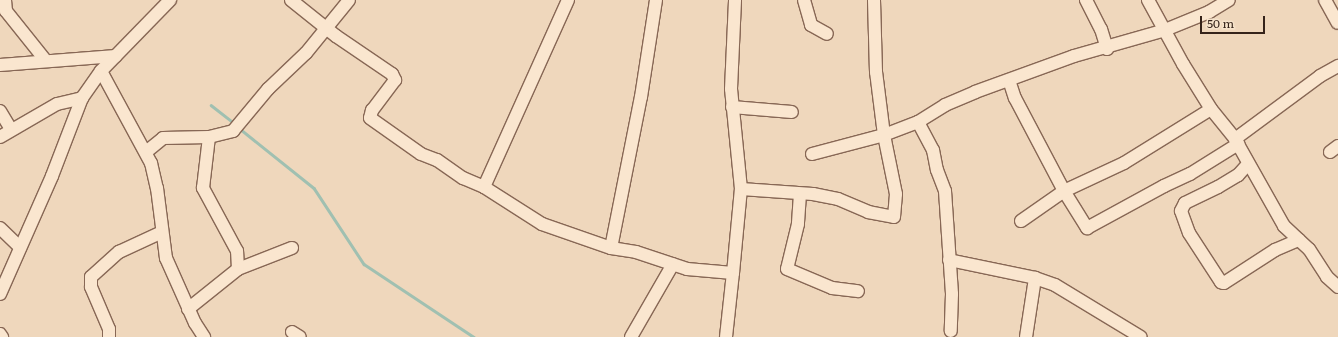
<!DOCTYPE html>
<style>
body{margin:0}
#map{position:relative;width:1338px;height:337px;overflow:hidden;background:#efd7bc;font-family:Literata,serif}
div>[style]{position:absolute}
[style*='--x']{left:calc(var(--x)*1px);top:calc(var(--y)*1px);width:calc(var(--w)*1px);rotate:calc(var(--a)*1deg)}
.stream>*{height:2.5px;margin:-1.25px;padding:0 1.25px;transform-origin:1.25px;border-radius:1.25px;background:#a0c0b1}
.roads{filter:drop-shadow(1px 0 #876755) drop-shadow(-1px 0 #876755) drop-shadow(0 1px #876755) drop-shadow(0 -1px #876755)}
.minor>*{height:12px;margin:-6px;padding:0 6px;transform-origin:6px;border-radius:6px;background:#fae6cf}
span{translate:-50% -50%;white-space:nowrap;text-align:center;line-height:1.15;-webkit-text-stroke:3px #f6e3cb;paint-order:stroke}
.scale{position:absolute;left:1200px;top:16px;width:65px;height:18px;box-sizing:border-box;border:2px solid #35231a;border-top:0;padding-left:5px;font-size:12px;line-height:14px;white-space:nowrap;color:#35231a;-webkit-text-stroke:3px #f6e3cb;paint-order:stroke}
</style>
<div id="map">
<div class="stream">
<div style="--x:211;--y:105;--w:29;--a:38"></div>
<div style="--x:239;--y:128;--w:96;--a:38.7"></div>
<div style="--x:314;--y:188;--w:91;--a:56.7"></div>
<div style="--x:364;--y:264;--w:132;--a:33.6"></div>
</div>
<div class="roads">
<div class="minor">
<div style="--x:5;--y:0;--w:11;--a:85"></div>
<div style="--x:6;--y:11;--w:64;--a:51.3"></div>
<div style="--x:291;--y:0;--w:58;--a:38.7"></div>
<div style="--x:336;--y:36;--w:68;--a:34.2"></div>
<div style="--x:392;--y:74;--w:7;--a:63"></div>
<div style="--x:395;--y:80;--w:38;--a:127"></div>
<div style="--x:372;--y:110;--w:8;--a:104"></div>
<div style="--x:370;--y:118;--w:62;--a:35.2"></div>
<div style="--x:421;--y:154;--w:17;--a:21"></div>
<div style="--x:437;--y:160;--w:32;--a:35"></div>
<div style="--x:463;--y:178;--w:23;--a:23"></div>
<div style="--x:568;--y:0;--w:205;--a:114.2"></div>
<div style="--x:484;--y:187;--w:69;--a:32.5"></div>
<div style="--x:542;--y:224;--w:73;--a:19.2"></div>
<div style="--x:611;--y:248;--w:25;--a:9"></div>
<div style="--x:636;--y:252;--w:54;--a:18.4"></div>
<div style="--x:687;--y:269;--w:46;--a:5"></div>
<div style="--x:733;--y:273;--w:84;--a:-84.6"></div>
<div style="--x:741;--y:189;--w:100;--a:-95.7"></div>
<div style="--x:731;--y:89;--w:89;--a:-87.4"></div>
<div style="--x:804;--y:0;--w:26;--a:74"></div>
<div style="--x:811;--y:25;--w:18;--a:29"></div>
<div style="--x:1086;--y:0;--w:33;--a:63"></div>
<div style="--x:1101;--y:29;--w:21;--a:73"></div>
<div style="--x:1148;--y:0;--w:73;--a:61.3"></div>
<div style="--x:1183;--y:64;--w:53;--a:58.1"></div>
<div style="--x:1211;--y:109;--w:38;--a:51"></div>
<div style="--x:1235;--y:139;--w:100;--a:60.6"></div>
<div style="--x:1284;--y:226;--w:34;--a:43"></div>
<div style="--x:1309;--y:249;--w:33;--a:57"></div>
<div style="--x:1327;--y:277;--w:15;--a:42"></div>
<div style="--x:1325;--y:0;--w:26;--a:61"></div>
<div style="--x:0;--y:65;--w:116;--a:-4.4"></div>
<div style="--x:101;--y:71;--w:105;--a:61.5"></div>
<div style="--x:151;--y:163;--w:26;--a:77"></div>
<div style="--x:157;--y:188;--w:71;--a:82.7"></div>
<div style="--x:166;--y:258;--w:71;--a:66"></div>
<div style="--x:195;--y:323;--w:17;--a:57"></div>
<div style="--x:1009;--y:80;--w:19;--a:72"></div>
<div style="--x:1015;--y:98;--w:105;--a:62.2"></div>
<div style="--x:1064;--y:191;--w:66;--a:-25"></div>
<div style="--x:1124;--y:163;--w:102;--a:-31.8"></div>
<div style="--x:732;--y:107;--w:60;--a:4.8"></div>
<div style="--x:0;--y:111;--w:21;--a:59"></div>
<div style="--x:918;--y:122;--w:32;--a:62"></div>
<div style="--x:933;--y:150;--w:20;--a:79"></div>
<div style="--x:937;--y:170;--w:22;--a:69"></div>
<div style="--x:945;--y:191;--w:103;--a:86.1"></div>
<div style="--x:952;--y:294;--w:37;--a:92"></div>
<div style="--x:0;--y:137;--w:66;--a:-30.1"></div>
<div style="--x:57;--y:104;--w:26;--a:-13"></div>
<div style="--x:1235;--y:139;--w:106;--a:-36.5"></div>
<div style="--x:1320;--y:76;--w:21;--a:-29"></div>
<div style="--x:146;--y:152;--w:22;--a:-39"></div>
<div style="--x:163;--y:138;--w:46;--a:-1.2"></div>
<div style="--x:209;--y:137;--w:25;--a:-14"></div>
<div style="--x:233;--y:131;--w:55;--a:-50.2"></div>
<div style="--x:268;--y:89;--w:52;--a:-43.5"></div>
<div style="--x:306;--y:53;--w:68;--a:-50.9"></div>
<div style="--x:1330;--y:152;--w:10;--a:-37"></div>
<div style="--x:812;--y:154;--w:74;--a:-14.8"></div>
<div style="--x:884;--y:135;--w:36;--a:-21"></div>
<div style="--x:918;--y:122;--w:32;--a:-32"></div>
<div style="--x:945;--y:105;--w:33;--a:-23"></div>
<div style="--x:975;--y:92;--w:105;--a:-20"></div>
<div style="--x:1074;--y:56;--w:95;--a:-15.9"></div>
<div style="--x:1165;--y:30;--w:48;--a:-22.2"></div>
<div style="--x:1209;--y:12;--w:23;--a:-31"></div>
<div style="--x:1248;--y:164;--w:15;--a:132"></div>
<div style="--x:1238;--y:175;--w:23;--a:149"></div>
<div style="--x:1218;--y:187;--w:37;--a:154"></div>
<div style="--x:1185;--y:203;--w:9;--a:117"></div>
<div style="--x:1181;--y:211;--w:23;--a:70"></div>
<div style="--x:1189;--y:233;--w:59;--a:56.9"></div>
<div style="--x:1221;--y:282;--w:3;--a:18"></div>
<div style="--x:1224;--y:283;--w:61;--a:-32.9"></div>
<div style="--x:1275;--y:250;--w:26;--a:-23"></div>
<div style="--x:741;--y:189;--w:72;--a:4"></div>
<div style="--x:813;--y:194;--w:25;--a:11"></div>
<div style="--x:838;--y:199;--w:33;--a:23"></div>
<div style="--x:868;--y:212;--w:26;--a:11"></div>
<div style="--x:894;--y:217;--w:23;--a:-85"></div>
<div style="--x:896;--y:194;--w:60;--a:-101.5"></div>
<div style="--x:884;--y:135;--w:64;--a:-97.2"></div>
<div style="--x:876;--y:72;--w:72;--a:-91.6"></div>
<div style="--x:800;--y:194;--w:30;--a:94"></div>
<div style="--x:798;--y:224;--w:46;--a:103.7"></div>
<div style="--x:787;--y:269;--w:49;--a:22.9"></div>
<div style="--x:832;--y:288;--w:26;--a:7"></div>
<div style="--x:1021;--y:221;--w:52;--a:-34.9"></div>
<div style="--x:1064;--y:191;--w:44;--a:58.1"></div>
<div style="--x:1087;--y:228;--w:88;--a:-28.6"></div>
<div style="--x:1164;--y:186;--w:29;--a:-25"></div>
<div style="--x:1190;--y:174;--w:57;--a:-32"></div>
<div style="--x:0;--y:228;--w:28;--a:44"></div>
<div style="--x:611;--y:248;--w:154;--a:-78.8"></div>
<div style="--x:641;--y:97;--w:98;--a:-81.2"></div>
<div style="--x:949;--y:260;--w:88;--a:11.8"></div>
<div style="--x:238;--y:269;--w:58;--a:-21.3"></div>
<div style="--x:0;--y:294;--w:129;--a:-66.2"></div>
<div style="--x:52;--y:176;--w:84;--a:-69"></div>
<div style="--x:82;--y:98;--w:33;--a:-55"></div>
<div style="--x:101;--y:71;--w:99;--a:-45.8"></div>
<div style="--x:188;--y:309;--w:64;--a:-38.7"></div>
<div style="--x:238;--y:269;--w:18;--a:-93"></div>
<div style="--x:237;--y:251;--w:72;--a:-118.4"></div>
<div style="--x:203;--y:188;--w:51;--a:-83.3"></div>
<div style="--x:292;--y:332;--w:9;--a:32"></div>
<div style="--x:0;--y:334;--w:4;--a:56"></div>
<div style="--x:109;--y:337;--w:8;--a:-90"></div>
<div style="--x:109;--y:329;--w:46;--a:-113.2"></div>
<div style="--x:91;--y:287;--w:10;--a:-90"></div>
<div style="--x:91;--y:277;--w:38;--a:-42"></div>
<div style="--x:119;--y:252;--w:47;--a:-24.9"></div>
<div style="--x:631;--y:337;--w:84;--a:-60.1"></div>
<div style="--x:726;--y:337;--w:64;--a:-83.8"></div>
<div style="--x:1026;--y:337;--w:60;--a:-81.3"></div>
<div style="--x:1035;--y:278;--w:21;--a:19"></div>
<div style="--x:1055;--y:285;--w:100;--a:31.2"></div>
</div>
</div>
<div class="scale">50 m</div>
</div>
